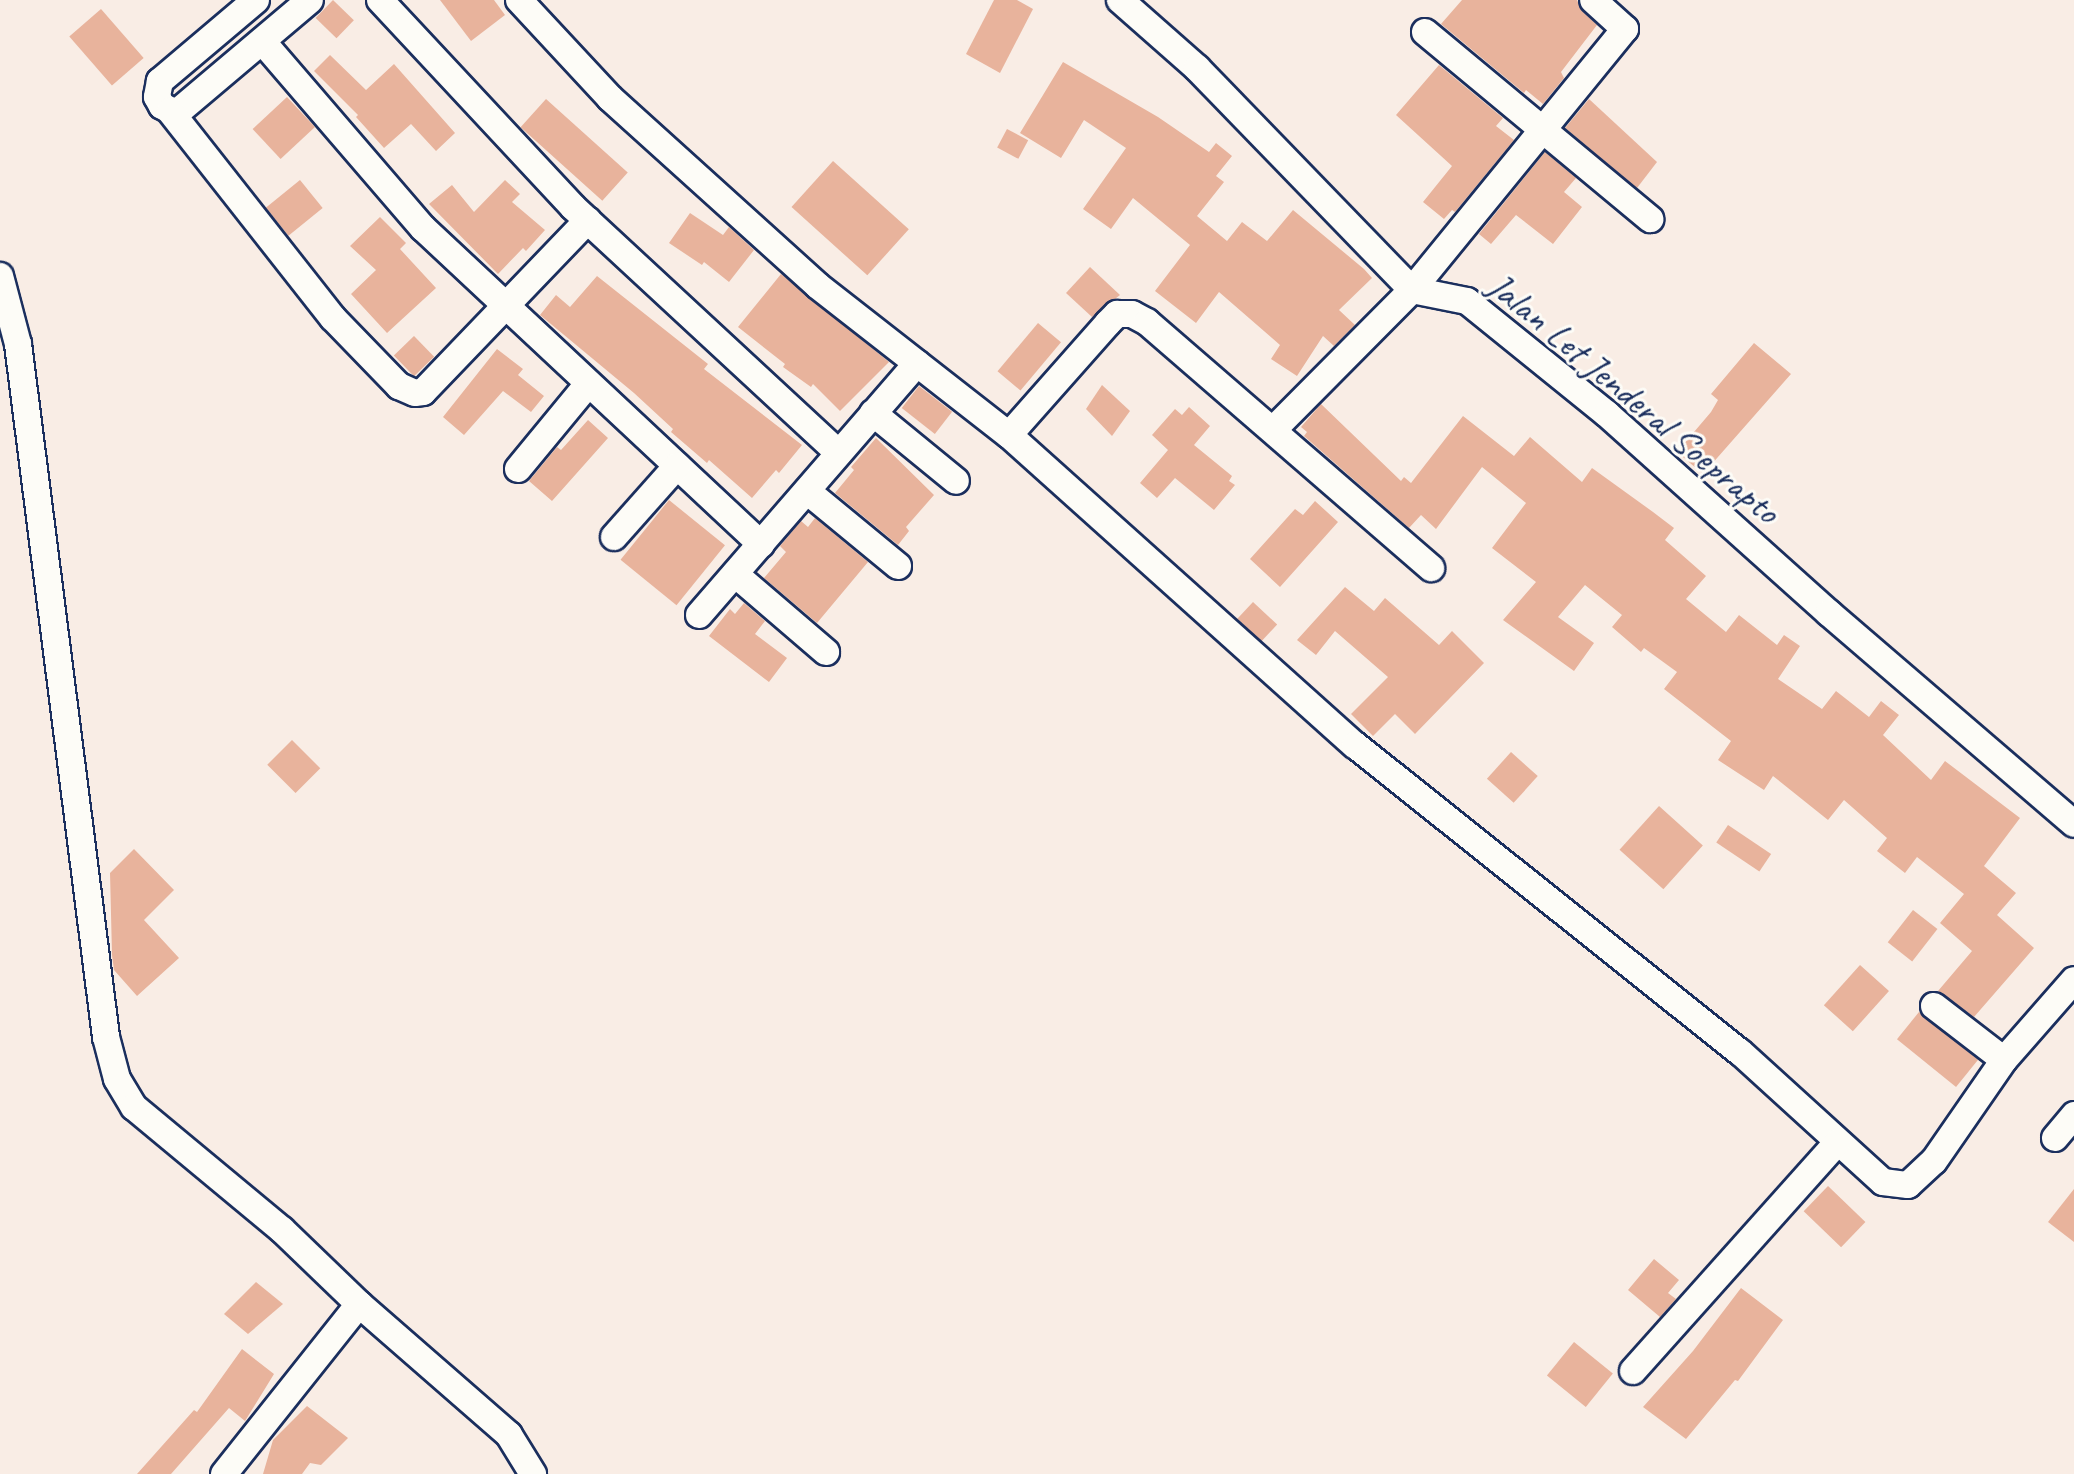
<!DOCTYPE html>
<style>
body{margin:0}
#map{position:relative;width:2074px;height:1474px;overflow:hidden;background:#f9ede5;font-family:Caveat,sans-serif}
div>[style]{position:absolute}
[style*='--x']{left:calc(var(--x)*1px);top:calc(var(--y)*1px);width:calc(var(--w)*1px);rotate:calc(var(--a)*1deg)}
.building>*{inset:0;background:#e8b39c;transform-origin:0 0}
.roads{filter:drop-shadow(2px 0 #1b2f5e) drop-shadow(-2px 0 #1b2f5e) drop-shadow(0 2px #1b2f5e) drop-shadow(0 -2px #1b2f5e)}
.minor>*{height:26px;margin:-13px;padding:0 13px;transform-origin:13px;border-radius:13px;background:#fdfcf7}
span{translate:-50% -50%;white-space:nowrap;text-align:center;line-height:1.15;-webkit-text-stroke:6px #fdfcf7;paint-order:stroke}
.street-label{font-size:38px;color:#1b2f5e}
</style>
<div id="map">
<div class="building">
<div style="left:333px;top:0;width:29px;height:25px;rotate:44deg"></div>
<div style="clip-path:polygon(440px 0,494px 0,505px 15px,471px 41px)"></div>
<div style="clip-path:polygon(994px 0,1017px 0,1033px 9px,1000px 73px,966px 54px)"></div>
<div style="clip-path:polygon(1462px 0,1577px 0,1582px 11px,1597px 25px,1561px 72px,1564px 78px,1543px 104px,1526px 90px,1524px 93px,1441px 24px)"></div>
<div style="left:101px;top:9px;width:65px;height:42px;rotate:49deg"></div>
<div style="clip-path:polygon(330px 55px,366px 90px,394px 64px,455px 133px,436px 151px,411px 124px,384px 148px,356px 117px,358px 115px,314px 71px)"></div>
<div style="clip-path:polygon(1063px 62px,1158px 117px,1209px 152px,1216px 143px,1232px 156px,1216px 176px,1224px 182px,1197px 216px,1227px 241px,1242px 222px,1267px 241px,1293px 210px,1364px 269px,1372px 278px,1339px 310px,1355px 325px,1334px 346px,1323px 336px,1297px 376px,1271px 359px,1280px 345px,1219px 292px,1196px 323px,1155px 291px,1190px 245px,1133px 198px,1111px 229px,1083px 209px,1126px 148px,1084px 120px,1061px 158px,1020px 133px)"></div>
<div style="clip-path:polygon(1439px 65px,1503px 118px,1496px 126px,1514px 140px,1455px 212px,1452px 210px,1444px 219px,1423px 202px,1452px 166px,1396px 115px)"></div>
<div style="left:287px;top:97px;width:41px;height:47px;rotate:47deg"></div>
<div style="left:546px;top:99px;width:110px;height:38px;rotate:42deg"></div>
<div style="clip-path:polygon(1589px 99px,1657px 162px,1637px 188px,1565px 128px)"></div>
<div style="left:1007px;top:129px;width:24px;height:21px;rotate:28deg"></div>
<div style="clip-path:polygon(1545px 152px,1576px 178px,1564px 192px,1582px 207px,1553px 244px,1516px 215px,1491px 244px,1479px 234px)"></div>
<div style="left:833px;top:161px;width:102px;height:62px;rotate:42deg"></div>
<div style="left:300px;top:180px;width:36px;height:44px;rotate:51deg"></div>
<div style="clip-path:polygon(505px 180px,520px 194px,512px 202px,545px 230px,526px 251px,523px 248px,498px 274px,429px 204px,452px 185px,474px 212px)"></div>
<div style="clip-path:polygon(690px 213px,723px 235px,729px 227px,754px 250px,729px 282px,704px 262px,702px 265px,669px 243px)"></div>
<div style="clip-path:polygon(380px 217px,406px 243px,400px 249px,436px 288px,387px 333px,351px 294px,376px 270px,350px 246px)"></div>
<div style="clip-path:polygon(1090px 267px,1120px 295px,1092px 317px,1066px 293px)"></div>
<div style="clip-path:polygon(781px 274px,889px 362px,840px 411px,813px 384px,811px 387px,783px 367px,785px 364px,738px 327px)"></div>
<div style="clip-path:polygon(597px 276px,708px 364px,704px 369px,802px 445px,779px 473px,776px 470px,752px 498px,709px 460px,707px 463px,671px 432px,673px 429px,634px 393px,540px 315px,556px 295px,570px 307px)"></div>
<div style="left:1038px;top:323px;width:30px;height:63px;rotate:40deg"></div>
<div style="left:414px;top:336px;width:29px;height:28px;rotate:46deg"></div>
<div style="clip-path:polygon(1754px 343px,1791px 374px,1703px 474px,1677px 452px,1711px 412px,1718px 400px,1711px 394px)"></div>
<div style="clip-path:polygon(497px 349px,523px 369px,518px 375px,544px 396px,531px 412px,503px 391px,464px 435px,443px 417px)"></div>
<div style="clip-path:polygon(1102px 385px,1130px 411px,1112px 436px,1086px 409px)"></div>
<div style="left:919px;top:386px;width:42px;height:28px;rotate:38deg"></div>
<div style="clip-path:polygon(1321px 404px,1401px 481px,1404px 477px,1411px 483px,1463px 416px,1514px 456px,1530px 437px,1582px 482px,1592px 468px,1653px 512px,1674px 528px,1665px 540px,1706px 576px,1686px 599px,1726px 632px,1739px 615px,1777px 645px,1784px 635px,1800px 646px,1778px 679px,1822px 709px,1836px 691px,1869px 717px,1881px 701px,1899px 715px,1883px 735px,1931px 780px,1945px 761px,2020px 818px,1984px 866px,2016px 893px,1997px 915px,2034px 948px,1974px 1017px,1938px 991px,1972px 951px,1940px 923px,1964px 894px,1917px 857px,1905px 873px,1877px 851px,1887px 838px,1844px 800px,1828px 820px,1773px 776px,1764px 790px,1718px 760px,1731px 741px,1664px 689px,1677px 672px,1644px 648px,1641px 652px,1612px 627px,1622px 615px,1585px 585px,1558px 617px,1594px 643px,1574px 671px,1503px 620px,1536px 582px,1492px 548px,1526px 503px,1482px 467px,1436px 529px,1421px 515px,1409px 528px,1304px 436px,1307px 432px,1301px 427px)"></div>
<div style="clip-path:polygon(1189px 407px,1210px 426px,1194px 445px,1232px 476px,1229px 481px,1235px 485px,1214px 510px,1175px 478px,1157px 498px,1140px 483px,1168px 450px,1152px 435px,1175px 409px,1182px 415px)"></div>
<div style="clip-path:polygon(588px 420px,608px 438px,552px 501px,529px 481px,557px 447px,561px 450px)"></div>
<div style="clip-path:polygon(876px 438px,934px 495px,906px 527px,909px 531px,898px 545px,835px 493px,854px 470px,851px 467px)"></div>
<div style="left:669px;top:500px;width:72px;height:77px;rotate:39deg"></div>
<div style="clip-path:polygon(1315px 501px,1338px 522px,1280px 587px,1250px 559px,1295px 509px,1303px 515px)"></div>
<div style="clip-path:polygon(815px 518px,868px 562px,817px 623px,764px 578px,786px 552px,780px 546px,801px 521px,808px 527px)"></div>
<div style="clip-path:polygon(1345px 587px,1374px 611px,1385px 598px,1439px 645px,1452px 631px,1484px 663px,1415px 734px,1395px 714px,1373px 736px,1351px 714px,1388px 677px,1335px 631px,1316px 655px,1297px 640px)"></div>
<div style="left:1253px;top:602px;width:33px;height:23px;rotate:43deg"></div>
<div style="clip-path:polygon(744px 603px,765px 621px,755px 634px,787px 658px,769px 682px,709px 636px,730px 609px,735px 614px)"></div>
<div style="left:292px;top:740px;width:40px;height:35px;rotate:45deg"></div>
<div style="left:1511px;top:752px;width:36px;height:36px;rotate:42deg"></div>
<div style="left:1659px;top:806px;width:59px;height:59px;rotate:42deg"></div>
<div style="left:1728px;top:825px;width:52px;height:21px;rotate:34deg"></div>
<div style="clip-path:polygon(134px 849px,174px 890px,144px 920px,179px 958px,137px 996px,114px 970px,112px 955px,110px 873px)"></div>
<div style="left:1913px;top:910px;width:31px;height:41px;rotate:38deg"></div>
<div style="left:1860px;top:965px;width:39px;height:54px;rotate:42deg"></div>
<div style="left:1919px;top:1012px;width:76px;height:35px;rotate:39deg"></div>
<div style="left:1828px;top:1186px;width:52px;height:35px;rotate:44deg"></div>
<div style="clip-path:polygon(2074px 1189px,2074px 1242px,2048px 1222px)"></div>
<div style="clip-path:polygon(1654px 1259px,1679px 1280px,1668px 1293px,1676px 1299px,1660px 1317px,1628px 1290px)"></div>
<div style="clip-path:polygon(256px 1282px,283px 1304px,248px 1334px,224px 1314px)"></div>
<div style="clip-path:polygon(1741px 1288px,1783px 1320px,1738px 1381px,1735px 1380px,1686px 1439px,1643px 1407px,1693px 1351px)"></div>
<div style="left:1574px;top:1342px;width:50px;height:43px;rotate:39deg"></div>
<div style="clip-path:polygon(242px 1349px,274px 1374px,245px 1421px,229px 1408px,171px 1474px,137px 1474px,194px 1410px,197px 1412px)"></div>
<div style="clip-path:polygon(307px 1406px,348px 1438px,321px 1465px,310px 1463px,302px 1474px,263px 1474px,273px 1440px)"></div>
</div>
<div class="roads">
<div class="minor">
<div style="--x:256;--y:0;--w:126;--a:139.8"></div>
<div style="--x:160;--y:81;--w:16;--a:101"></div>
<div style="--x:157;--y:97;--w:10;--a:61"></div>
<div style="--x:162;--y:106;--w:13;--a:27"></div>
<div style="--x:174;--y:112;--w:6;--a:-18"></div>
<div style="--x:180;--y:110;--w:170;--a:-40.2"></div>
<div style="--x:380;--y:0;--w:283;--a:47"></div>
<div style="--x:573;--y:207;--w:362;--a:42.8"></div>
<div style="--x:519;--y:0;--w:134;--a:47.1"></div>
<div style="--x:610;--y:98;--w:280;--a:42.1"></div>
<div style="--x:818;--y:286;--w:242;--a:38"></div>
<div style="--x:1009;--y:435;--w:465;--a:41.9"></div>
<div style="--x:1355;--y:745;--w:492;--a:38.6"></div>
<div style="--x:1740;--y:1052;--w:193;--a:42.3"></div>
<div style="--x:1883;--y:1182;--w:25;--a:7"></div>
<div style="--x:1908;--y:1185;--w:35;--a:-43"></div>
<div style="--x:1934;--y:1161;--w:123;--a:-55.3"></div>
<div style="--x:2004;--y:1060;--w:106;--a:-48.8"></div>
<div style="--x:1120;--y:0;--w:103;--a:41.4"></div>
<div style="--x:1197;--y:68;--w:309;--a:45.9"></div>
<div style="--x:1412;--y:290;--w:56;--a:11.3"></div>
<div style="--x:1467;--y:301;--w:180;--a:38.9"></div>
<div style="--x:1607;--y:414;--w:298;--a:41.9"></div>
<div style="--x:1829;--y:613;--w:323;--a:40.7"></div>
<div style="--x:1425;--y:32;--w:293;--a:39.7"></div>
<div style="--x:262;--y:41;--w:247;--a:49.3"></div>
<div style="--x:423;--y:228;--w:463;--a:43.1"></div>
<div style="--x:170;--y:111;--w:263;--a:51.8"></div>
<div style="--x:333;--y:318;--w:95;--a:45.9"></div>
<div style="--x:399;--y:386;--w:17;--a:24"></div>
<div style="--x:415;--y:393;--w:8;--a:-7"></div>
<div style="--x:423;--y:392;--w:238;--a:-46.2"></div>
<div style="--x:0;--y:276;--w:70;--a:75.2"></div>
<div style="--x:18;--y:344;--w:699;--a:82.76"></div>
<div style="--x:106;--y:1037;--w:43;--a:75.3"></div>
<div style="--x:117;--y:1079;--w:33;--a:59"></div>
<div style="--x:134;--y:1107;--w:192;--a:39.7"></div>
<div style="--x:282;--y:1230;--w:107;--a:43.9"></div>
<div style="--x:359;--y:1304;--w:199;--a:41.1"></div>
<div style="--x:509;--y:1435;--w:46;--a:58.4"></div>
<div style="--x:873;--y:413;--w:107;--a:39.3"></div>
<div style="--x:1273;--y:430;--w:197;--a:-45.2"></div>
<div style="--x:1412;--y:290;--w:337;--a:-50.8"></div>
<div style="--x:1625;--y:29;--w:43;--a:-137.8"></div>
<div style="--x:1009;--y:435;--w:149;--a:-48.5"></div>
<div style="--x:1108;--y:323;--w:13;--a:-45"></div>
<div style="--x:1117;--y:314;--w:15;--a:0"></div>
<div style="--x:1132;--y:314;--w:17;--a:28"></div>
<div style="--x:1147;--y:322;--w:376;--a:40.9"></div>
<div style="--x:518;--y:469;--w:110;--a:-50.5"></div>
<div style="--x:807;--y:491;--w:118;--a:39.5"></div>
<div style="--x:614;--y:537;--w:95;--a:-48.4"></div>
<div style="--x:735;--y:574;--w:120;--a:40.6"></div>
<div style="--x:699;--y:615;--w:333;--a:-49.1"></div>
<div style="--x:1934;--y:1006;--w:88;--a:37.6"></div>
<div style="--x:2055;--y:1138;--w:30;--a:-50"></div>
<div style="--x:1633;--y:1371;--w:307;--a:-48.2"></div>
<div style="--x:224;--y:1474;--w:217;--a:-51.5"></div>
</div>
</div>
<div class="street-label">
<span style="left:1634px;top:398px;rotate:40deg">Jalan Let Jenderal Soeprapto</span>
</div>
</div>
